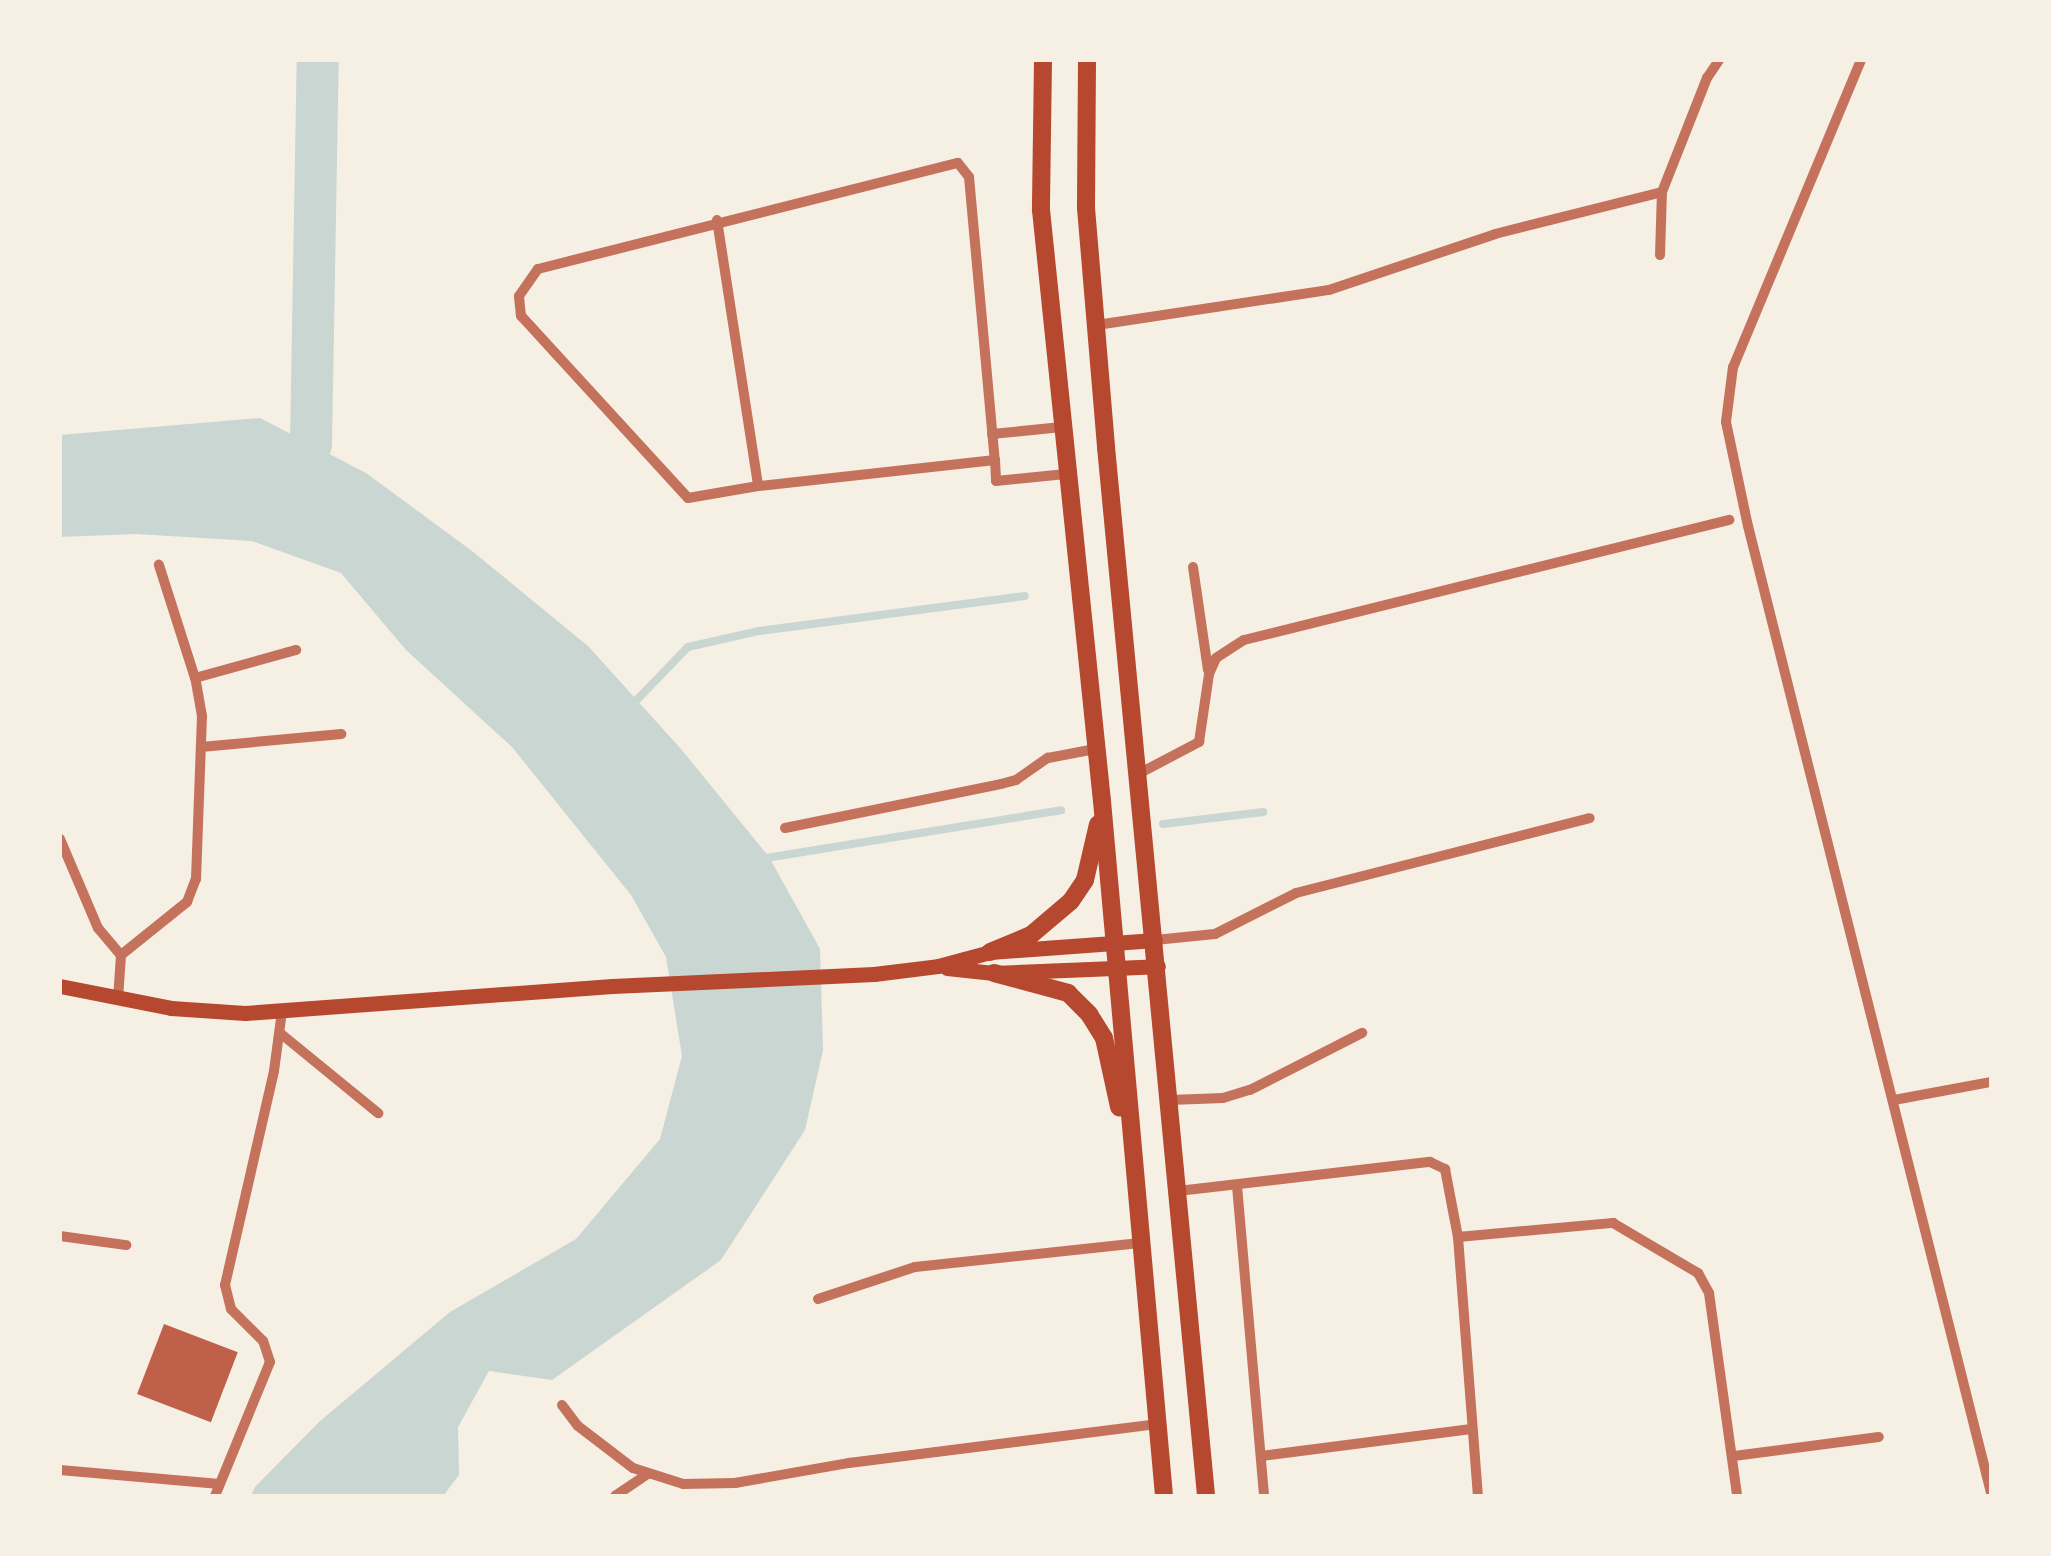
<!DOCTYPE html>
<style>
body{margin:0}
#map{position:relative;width:2051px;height:1556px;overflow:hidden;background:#f6efe4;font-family:"Sofia Sans Condensed",sans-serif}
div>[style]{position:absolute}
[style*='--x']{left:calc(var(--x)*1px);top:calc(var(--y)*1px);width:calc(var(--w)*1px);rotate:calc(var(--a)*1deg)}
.water>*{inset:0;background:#c9d6d2}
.stream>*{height:8px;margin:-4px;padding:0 4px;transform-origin:4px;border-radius:4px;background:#c9d6d2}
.river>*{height:42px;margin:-21px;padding:0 21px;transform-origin:21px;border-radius:21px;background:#c9d6d2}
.building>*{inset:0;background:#bf614a;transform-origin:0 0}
.minor>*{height:10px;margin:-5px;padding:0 5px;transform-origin:5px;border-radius:5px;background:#c5725c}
.primary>*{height:15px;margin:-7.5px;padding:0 7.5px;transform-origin:7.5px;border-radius:7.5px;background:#b5482f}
.trunk>*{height:18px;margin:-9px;padding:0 9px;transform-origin:9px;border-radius:9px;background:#b5482f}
span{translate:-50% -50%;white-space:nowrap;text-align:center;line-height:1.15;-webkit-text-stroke:8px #f6efe4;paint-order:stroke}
.frame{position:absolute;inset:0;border:62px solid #f6efe4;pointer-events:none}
</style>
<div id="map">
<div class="water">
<div style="clip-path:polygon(260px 418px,366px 473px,472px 551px,588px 646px,681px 749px,769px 857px,820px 949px,823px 1050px,805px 1130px,721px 1260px,552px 1380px,489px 1371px,458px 1427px,459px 1475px,443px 1496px,251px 1496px,255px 1487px,319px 1422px,450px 1312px,576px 1239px,660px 1139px,682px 1056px,666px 957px,631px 895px,512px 747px,406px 650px,341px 573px,252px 541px,136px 534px,60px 537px,60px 435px)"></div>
</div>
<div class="stream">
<div style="--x:630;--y:707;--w:83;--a:-46"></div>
<div style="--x:688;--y:647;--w:73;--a:-12.7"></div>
<div style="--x:759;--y:631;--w:268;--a:-7.5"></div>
<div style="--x:1163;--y:824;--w:101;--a:-6.8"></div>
<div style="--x:760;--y:859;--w:305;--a:-9.2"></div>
</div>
<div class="river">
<div style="--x:282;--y:491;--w:55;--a:-58.3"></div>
<div style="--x:311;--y:444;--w:384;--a:-89"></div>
</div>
<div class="building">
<div style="left:164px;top:1324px;width:79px;height:75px;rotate:21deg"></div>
</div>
<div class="minor">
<div style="--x:1861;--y:60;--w:333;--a:112.6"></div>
<div style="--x:1733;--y:367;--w:55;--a:97.3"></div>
<div style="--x:1726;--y:422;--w:106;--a:78.1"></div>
<div style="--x:1748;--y:526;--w:997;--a:75.89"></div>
<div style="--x:717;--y:220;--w:269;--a:81.2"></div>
<div style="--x:1660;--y:255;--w:63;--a:-88.2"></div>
<div style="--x:1662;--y:192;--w:123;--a:-68.5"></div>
<div style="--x:1707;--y:78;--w:22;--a:-56"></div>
<div style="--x:1097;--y:325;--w:235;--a:-8.6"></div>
<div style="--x:1329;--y:290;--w:175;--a:-18.6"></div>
<div style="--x:1495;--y:234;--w:172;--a:-14.1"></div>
<div style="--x:992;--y:434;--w:70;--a:-5.7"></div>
<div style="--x:995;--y:460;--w:238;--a:173.7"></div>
<div style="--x:758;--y:486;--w:71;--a:170.3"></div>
<div style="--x:688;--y:498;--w:247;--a:-132.5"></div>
<div style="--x:521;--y:316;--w:20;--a:-96"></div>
<div style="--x:519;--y:296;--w:33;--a:-55"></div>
<div style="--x:538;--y:269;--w:433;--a:-14.2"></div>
<div style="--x:958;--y:163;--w:18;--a:52"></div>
<div style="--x:969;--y:177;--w:284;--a:84.8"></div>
<div style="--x:995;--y:460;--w:21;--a:87"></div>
<div style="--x:996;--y:481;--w:70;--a:-5.7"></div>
<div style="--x:1193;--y:567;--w:104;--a:81.7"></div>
<div style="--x:195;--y:678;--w:105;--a:-15.5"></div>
<div style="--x:201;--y:747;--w:141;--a:-5.3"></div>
<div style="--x:1140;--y:773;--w:67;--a:-27.7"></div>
<div style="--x:1199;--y:742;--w:69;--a:-81.6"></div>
<div style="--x:1209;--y:674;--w:17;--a:-66"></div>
<div style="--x:1216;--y:658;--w:33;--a:-33"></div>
<div style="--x:1244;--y:640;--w:500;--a:-13.9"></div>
<div style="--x:785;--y:828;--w:220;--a:-11.5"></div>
<div style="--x:1001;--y:784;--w:16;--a:-15"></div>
<div style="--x:1016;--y:780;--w:39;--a:-35"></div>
<div style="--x:1048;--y:758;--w:48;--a:-10.8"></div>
<div style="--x:60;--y:839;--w:97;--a:66.9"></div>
<div style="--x:98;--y:928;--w:35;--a:50"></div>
<div style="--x:1155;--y:940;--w:60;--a:-5.7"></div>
<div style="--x:1215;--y:934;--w:91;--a:-26.8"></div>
<div style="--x:1296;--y:893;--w:303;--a:-14.3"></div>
<div style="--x:118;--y:999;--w:44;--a:-86.1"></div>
<div style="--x:121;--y:955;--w:85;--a:-38.8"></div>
<div style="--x:187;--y:902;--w:25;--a:-69"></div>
<div style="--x:196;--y:879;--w:163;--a:-87.9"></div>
<div style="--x:202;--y:716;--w:39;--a:-100"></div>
<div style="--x:195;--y:678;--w:119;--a:-107.7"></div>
<div style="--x:280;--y:1033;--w:127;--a:39.2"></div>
<div style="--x:1170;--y:1100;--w:53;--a:-2.2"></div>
<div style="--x:1223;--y:1098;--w:28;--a:-17"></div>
<div style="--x:1250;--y:1090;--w:126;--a:-27"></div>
<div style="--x:1894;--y:1100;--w:99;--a:-10.5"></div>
<div style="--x:1237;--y:1186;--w:311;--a:85"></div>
<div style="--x:1178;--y:1191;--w:254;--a:-6.6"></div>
<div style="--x:1430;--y:1162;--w:17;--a:25"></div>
<div style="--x:1445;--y:1169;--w:69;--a:79.2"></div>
<div style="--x:1458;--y:1237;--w:260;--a:85.6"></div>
<div style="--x:60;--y:1236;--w:67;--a:7.8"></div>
<div style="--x:1458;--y:1237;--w:156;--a:-5.2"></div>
<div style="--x:1613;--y:1223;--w:99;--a:30.5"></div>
<div style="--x:1698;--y:1273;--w:23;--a:61"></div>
<div style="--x:1709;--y:1293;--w:205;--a:82.1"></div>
<div style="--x:818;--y:1299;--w:102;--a:-18.3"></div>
<div style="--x:915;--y:1267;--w:226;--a:-6.1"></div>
<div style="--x:562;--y:1405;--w:26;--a:53"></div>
<div style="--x:578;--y:1426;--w:69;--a:37.4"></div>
<div style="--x:633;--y:1468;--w:52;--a:17.7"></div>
<div style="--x:683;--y:1484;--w:52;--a:-1.1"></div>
<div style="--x:735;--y:1483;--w:116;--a:-10"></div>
<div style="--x:849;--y:1463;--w:310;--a:-7.2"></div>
<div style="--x:1261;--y:1456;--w:212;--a:-7.3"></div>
<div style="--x:1734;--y:1456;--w:146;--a:-7.5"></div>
<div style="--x:60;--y:1470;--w:160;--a:5"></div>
<div style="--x:215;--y:1496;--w:145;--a:-67.7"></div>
<div style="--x:270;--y:1362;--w:22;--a:-108"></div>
<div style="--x:263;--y:1341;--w:45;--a:-135"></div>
<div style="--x:231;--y:1309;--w:25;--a:-104"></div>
<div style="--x:225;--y:1285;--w:220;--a:-77.1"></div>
<div style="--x:274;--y:1071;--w:61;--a:-82.4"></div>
<div style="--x:615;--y:1496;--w:40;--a:-34"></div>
</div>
<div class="primary">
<div style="--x:947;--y:968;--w:47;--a:6.1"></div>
<div style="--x:994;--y:973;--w:164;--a:-2.4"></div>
<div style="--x:60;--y:986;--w:113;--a:11.2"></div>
<div style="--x:171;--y:1008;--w:74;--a:3.9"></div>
<div style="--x:245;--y:1013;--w:368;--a:-4.2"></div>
<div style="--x:612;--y:986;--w:262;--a:-2.6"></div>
<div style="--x:874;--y:974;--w:64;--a:-7.1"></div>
<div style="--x:938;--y:966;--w:54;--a:-15.1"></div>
<div style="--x:990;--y:952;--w:165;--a:-4.2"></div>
</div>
<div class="trunk">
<div style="--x:1043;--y:60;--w:150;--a:90.8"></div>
<div style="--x:1041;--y:210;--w:594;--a:84.11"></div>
<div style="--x:1102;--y:801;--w:698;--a:84.9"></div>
<div style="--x:1087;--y:60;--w:148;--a:90.4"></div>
<div style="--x:1086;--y:208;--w:240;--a:85.2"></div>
<div style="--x:1106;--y:447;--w:1054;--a:84.55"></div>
<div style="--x:990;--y:952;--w:44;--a:-22.5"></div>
<div style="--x:1031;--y:935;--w:52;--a:-40.4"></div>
<div style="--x:1071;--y:901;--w:25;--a:-56"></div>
<div style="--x:1085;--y:880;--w:57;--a:-76.9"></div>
<div style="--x:994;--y:973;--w:77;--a:15.1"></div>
<div style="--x:1068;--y:993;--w:30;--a:45"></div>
<div style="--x:1089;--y:1014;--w:28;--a:58"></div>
<div style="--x:1104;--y:1038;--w:71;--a:77.7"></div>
</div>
<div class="frame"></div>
</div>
